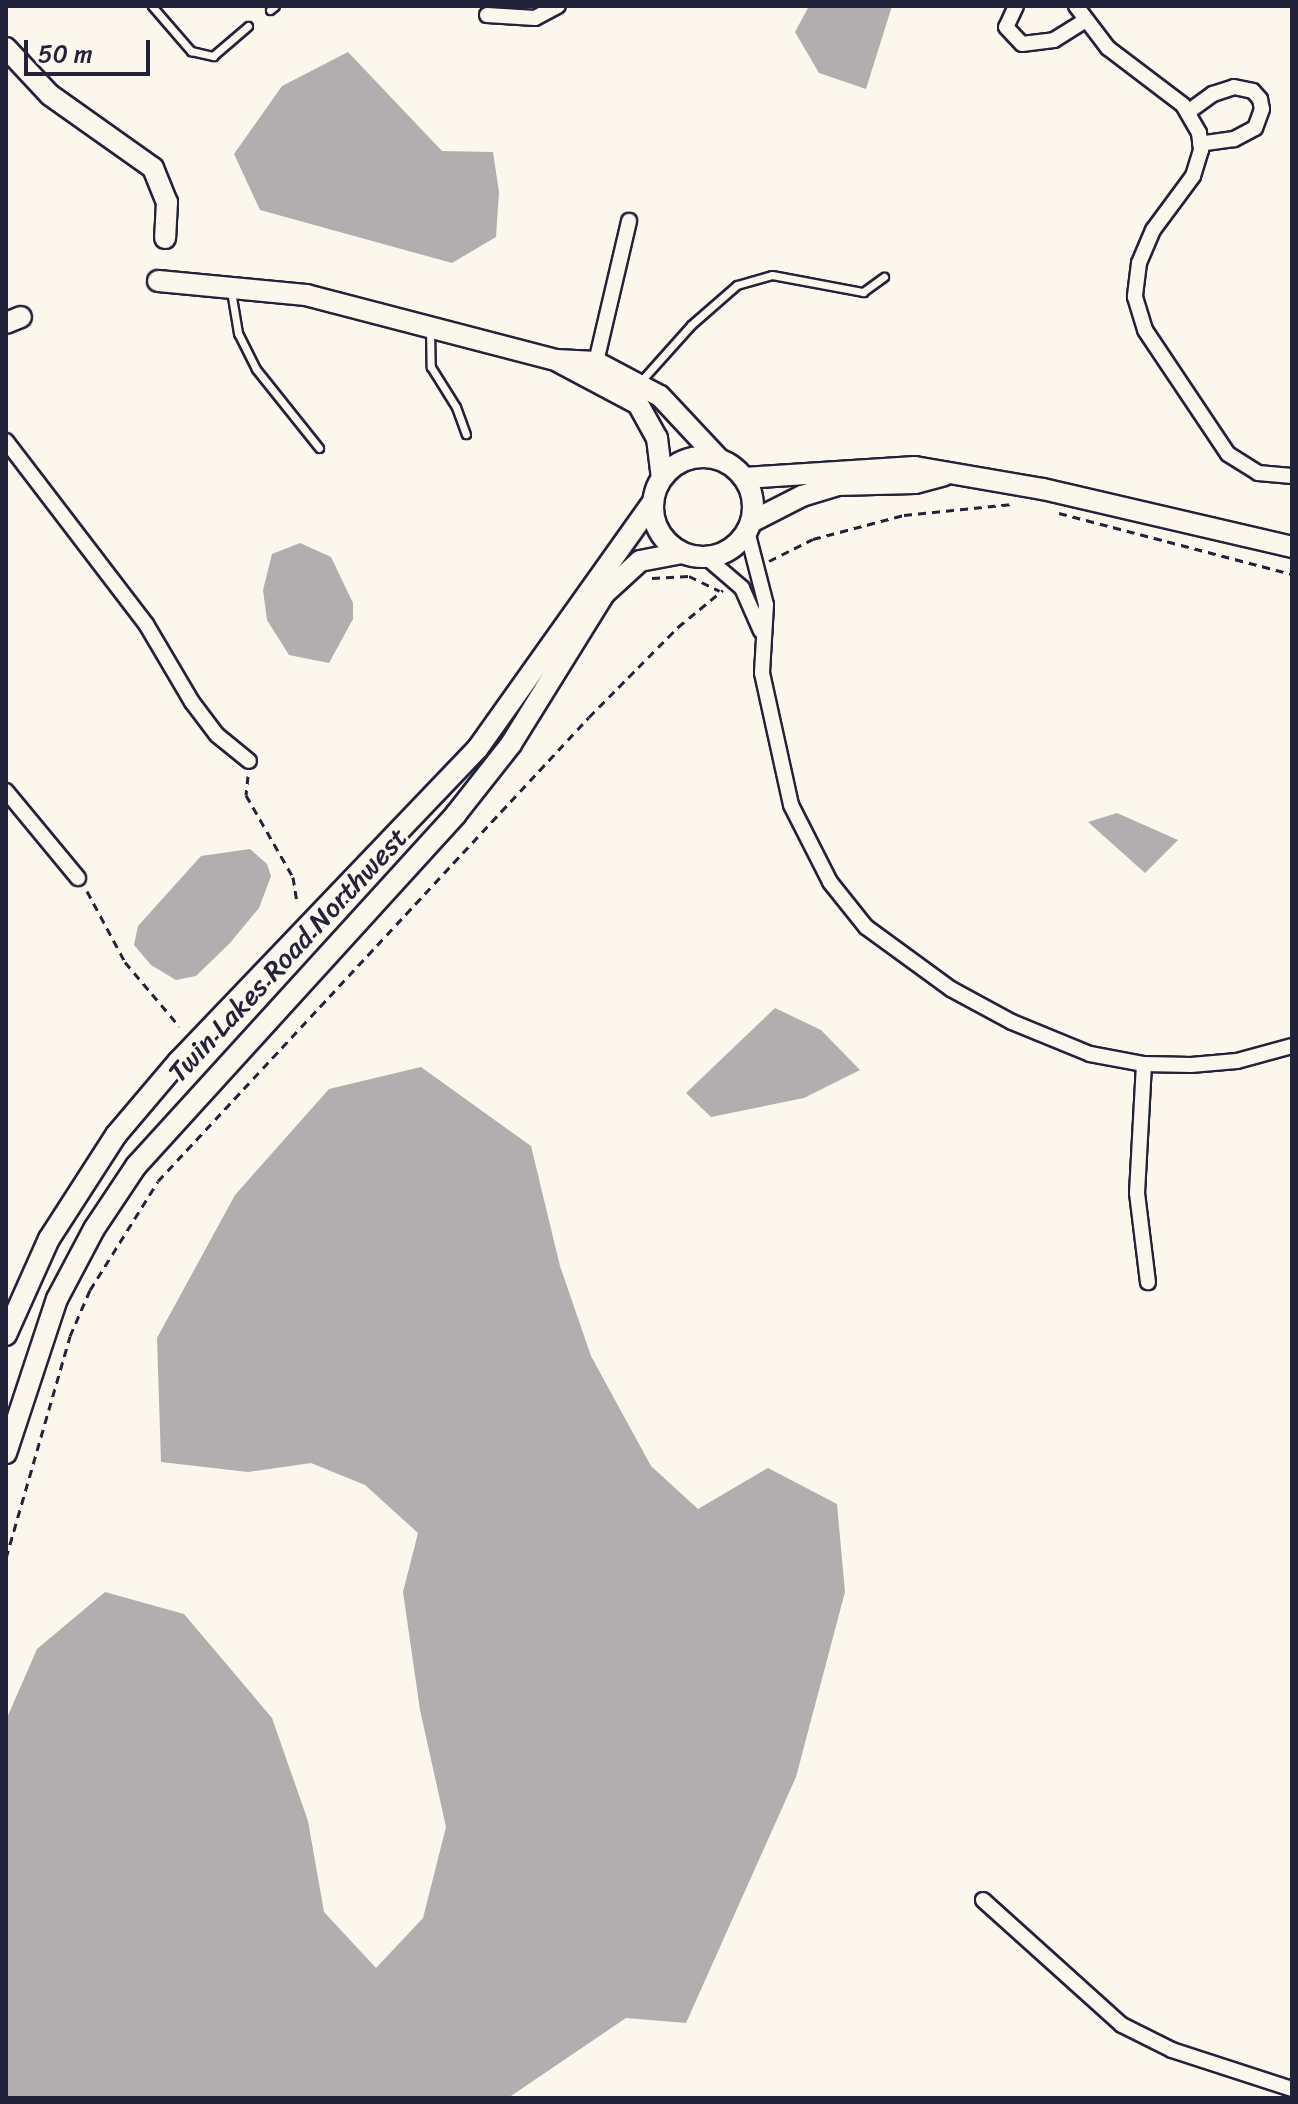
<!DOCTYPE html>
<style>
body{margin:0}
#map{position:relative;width:1298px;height:2104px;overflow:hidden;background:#fbf7ec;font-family:Sriracha,sans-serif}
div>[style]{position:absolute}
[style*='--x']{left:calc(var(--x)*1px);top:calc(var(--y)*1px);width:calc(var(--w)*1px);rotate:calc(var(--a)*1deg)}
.water>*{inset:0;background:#b1aeb0}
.path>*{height:3px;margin-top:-1.5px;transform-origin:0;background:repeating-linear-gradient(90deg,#22223b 0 8px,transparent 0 14px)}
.roads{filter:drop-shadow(2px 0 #22223b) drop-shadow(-2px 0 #22223b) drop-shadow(0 2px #22223b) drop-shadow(0 -2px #22223b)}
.lane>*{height:7px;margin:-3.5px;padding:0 3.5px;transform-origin:3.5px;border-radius:3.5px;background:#fbf7ec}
.street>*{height:14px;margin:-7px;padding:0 7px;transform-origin:7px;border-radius:7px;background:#fbf7ec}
.secondary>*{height:20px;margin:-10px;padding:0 10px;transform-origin:10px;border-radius:10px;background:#fbf7ec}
.secondary>.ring{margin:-10px;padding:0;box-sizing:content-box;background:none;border:20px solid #fbf7ec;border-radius:50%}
span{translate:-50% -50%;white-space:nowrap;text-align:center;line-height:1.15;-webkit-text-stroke:6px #fbf7ec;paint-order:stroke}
.street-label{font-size:28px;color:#22223b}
.frame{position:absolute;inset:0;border:8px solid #22223b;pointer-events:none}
.scale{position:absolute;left:24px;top:40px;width:126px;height:36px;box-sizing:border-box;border:4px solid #22223b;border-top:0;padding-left:10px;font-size:24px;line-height:28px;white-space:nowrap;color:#22223b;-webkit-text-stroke:6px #fbf7ec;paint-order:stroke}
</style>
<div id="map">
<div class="water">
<div style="clip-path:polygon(809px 6px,892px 6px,866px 89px,819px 73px,795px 32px)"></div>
<div style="clip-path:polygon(348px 52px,442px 151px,493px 152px,499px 192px,496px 237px,452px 263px,260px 210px,234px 154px,282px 86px)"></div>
<div style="clip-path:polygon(300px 543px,331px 557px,353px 603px,353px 619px,329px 663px,289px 655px,267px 620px,263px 590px,272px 554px)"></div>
<div style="clip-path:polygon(1117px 813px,1178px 840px,1145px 873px,1088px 822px)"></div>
<div style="clip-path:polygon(250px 849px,267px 864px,271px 876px,259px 908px,230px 943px,196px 976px,176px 980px,151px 965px,134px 945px,138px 926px,201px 856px)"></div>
<div style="clip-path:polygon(775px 1008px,821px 1030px,860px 1070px,804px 1098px,711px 1117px,686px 1093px)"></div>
<div style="clip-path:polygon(421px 1067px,531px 1146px,560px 1266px,591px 1356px,651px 1466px,698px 1509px,768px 1468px,837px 1504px,845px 1592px,796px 1777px,686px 2023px,626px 2018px,508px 2098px,6px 2098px,6px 1720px,37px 1649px,105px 1592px,184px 1614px,272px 1718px,308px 1821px,324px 1912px,376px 1968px,423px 1918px,446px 1827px,420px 1710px,403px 1592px,418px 1533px,365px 1485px,311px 1463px,248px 1472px,161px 1462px,157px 1338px,235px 1195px,329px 1089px)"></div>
</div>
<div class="path">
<div style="--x:1059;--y:513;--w:241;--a:14.7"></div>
<div style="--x:769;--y:561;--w:49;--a:-26.6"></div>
<div style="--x:813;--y:539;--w:94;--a:-14.8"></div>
<div style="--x:904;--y:515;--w:109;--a:-5.8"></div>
<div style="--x:652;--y:578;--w:37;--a:-3"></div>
<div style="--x:689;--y:576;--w:34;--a:26"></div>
<div style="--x:248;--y:776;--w:19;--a:96"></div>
<div style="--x:246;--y:795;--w:95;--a:60.2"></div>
<div style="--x:293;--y:877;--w:26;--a:81"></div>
<div style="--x:87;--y:891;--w:81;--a:61.8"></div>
<div style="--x:125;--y:962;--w:84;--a:49.8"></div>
<div style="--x:6;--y:1558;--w:231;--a:-73.9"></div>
<div style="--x:70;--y:1336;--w:50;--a:-66.5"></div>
<div style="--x:90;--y:1290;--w:128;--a:-58"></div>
<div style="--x:158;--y:1181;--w:633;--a:-47.11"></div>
<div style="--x:589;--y:717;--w:127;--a:-45.3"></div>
<div style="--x:678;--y:627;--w:58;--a:-39.4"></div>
</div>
<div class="roads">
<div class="lane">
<div style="--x:152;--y:6;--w:60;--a:49.1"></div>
<div style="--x:191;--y:51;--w:23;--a:13"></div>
<div style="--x:213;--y:56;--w:46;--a:-40.6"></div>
<div style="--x:270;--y:10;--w:6;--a:-39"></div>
<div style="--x:231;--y:291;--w:43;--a:80.5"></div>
<div style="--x:238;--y:333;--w:40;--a:63.4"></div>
<div style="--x:256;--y:369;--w:101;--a:51.4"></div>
<div style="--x:430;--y:328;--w:39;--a:89"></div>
<div style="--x:431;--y:367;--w:47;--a:58"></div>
<div style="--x:456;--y:407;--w:29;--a:70"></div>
<div style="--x:641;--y:381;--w:75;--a:-48.2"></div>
<div style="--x:691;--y:325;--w:61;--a:-41"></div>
<div style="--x:737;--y:285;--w:36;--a:-16"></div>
<div style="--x:772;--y:275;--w:93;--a:10.6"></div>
<div style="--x:863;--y:292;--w:26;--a:-36"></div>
</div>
<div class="street">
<div style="--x:1016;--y:6;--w:23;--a:115"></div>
<div style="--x:1006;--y:27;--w:23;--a:47"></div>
<div style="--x:1022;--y:44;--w:32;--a:-7"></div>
<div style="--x:1054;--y:40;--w:36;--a:-32"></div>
<div style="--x:1076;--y:6;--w:53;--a:52.7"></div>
<div style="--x:1108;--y:48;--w:94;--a:37.2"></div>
<div style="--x:1183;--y:105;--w:32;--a:60"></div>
<div style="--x:1199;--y:133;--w:17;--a:83"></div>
<div style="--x:1201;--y:150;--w:27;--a:107"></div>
<div style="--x:1193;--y:176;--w:67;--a:126.5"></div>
<div style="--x:1153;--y:230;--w:36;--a:113"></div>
<div style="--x:1139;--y:263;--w:34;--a:97"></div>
<div style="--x:1135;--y:297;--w:34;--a:73"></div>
<div style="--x:1145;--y:330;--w:149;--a:56.2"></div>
<div style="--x:1228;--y:454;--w:36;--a:32"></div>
<div style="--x:1258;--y:473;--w:34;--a:5"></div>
<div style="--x:487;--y:15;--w:48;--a:3.6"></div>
<div style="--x:535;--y:18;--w:26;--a:-28"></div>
<div style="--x:1188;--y:112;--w:31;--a:-36"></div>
<div style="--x:1213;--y:94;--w:22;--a:-18"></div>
<div style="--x:1234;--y:87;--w:19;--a:12"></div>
<div style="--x:1253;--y:91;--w:11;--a:49"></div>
<div style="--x:1260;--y:99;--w:10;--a:79"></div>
<div style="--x:1262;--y:109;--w:20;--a:110"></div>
<div style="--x:1255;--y:128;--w:24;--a:152"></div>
<div style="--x:1234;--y:139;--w:34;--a:172"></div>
<div style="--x:596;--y:362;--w:145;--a:-76.8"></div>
<div style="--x:6;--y:441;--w:230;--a:52.6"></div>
<div style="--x:146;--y:624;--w:91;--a:59.5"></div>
<div style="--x:192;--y:702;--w:41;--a:52.9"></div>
<div style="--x:217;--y:735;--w:41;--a:39.1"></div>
<div style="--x:747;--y:531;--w:76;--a:75.6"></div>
<div style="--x:766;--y:605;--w:68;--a:93.4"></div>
<div style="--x:762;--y:673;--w:135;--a:77.6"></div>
<div style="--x:791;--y:805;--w:86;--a:63.1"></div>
<div style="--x:830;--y:882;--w:58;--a:51.3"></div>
<div style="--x:866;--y:927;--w:105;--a:36.1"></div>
<div style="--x:951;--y:989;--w:69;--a:28.4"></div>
<div style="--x:1012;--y:1022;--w:84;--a:22.3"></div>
<div style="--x:1090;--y:1054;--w:55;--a:10.5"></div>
<div style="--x:1144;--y:1064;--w:47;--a:1.2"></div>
<div style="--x:1191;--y:1065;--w:46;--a:-5"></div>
<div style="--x:1237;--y:1061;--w:57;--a:-15.3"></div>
<div style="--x:707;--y:558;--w:46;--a:40.6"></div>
<div style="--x:742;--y:588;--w:47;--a:66.2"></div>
<div style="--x:6;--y:791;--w:113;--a:50.4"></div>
<div style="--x:1144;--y:1064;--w:129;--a:93.1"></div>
<div style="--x:1137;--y:1193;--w:90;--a:83"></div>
<div style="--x:983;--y:1900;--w:187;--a:42"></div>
<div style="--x:1122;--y:2025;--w:56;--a:26.6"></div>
<div style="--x:1172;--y:2050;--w:126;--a:18"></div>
</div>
<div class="secondary">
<div style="--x:6;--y:48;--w:64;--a:46.9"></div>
<div style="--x:50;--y:95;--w:126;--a:35.3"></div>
<div style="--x:153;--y:168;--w:37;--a:68"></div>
<div style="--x:167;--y:202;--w:36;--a:93"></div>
<div style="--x:158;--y:281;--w:149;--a:5.4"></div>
<div style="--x:306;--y:295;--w:258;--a:14.6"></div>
<div style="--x:556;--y:360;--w:40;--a:2.9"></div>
<div style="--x:596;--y:362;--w:72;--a:28"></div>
<div style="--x:660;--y:396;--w:86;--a:46.9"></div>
<div style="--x:6;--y:323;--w:16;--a:-22"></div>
<div style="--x:559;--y:362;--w:89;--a:28"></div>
<div style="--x:638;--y:404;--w:39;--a:61"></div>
<div style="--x:657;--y:438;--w:39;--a:83"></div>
<div class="ring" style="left:653px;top:457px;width:80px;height:80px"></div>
<div style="--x:744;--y:478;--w:171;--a:-3.7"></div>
<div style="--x:915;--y:467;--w:130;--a:9.8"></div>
<div style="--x:1043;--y:489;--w:256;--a:13.1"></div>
<div style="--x:751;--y:522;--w:57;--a:-27"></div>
<div style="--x:802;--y:496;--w:37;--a:-17"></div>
<div style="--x:837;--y:485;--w:78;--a:-1.5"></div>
<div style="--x:915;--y:483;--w:30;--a:-15"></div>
<div style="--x:6;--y:1335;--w:105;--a:-65.9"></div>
<div style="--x:49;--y:1239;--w:124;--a:-57.2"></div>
<div style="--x:116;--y:1135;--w:96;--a:-49.7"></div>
<div style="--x:178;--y:1062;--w:434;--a:-46.3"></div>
<div style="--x:478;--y:748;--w:302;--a:-54.6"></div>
<div style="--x:6;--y:1453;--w:162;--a:-71.7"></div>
<div style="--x:57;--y:1299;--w:79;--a:-62.1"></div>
<div style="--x:94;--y:1229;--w:76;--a:-56.3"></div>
<div style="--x:136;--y:1166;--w:476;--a:-47.7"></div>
<div style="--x:456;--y:814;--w:89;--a:-51.8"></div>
<div style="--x:511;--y:744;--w:176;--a:-58.2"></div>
<div style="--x:604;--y:594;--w:49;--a:-42.5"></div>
<div style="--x:640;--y:561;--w:43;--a:-10.8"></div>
</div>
</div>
<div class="street-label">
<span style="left:288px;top:955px;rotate:-47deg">Twin Lakes Road Northwest</span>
</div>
<div class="frame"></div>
<div class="scale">50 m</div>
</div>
